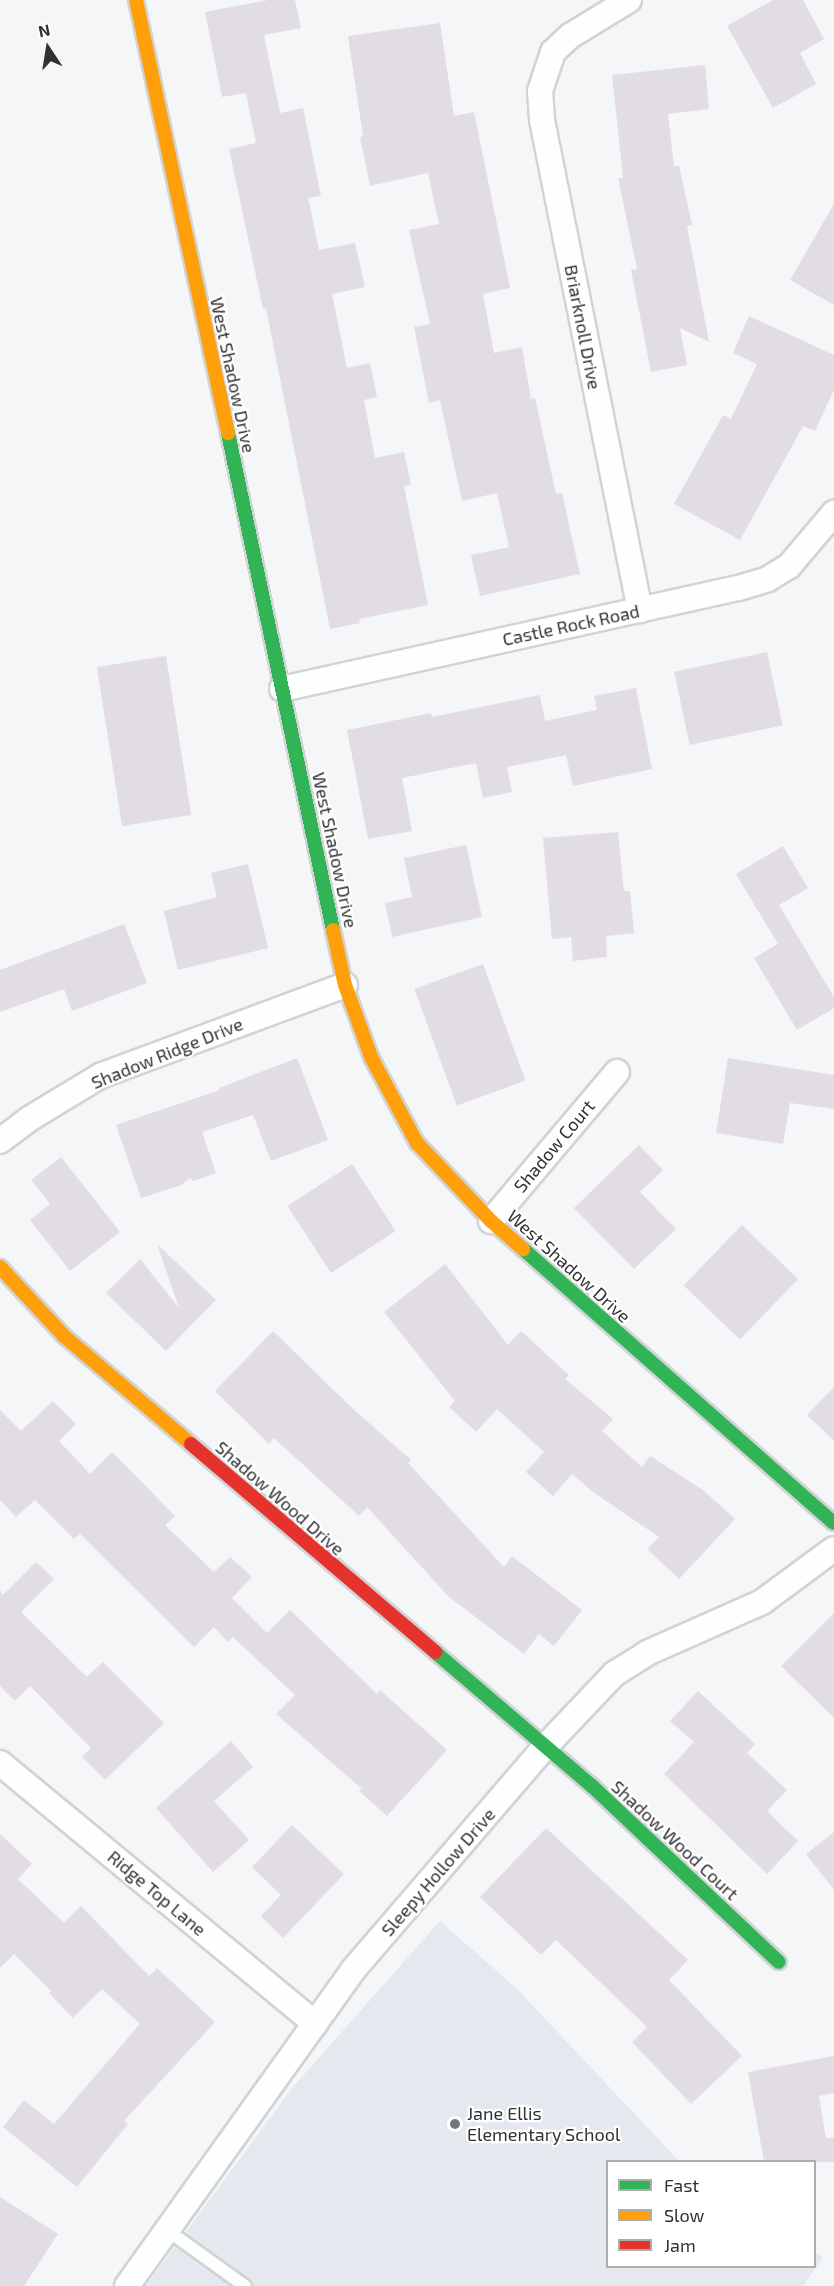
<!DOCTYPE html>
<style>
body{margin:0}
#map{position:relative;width:834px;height:2286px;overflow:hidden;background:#f4f6f8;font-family:"Exo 2",sans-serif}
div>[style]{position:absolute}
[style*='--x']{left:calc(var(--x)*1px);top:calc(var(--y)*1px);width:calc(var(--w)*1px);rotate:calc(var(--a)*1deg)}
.built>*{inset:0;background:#e4e9f0}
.building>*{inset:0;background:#e2dde4;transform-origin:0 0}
.roads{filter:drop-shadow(2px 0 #d1d3d4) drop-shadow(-2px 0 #d1d3d4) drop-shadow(0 2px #d1d3d4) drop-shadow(0 -2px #d1d3d4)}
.lane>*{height:12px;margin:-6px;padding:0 6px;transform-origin:6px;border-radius:6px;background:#fdfefe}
.street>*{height:24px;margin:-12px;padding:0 12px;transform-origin:12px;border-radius:12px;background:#fdfefe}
.fast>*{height:14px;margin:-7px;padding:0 7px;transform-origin:7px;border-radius:7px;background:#30b455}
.slow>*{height:14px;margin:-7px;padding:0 7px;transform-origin:7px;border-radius:7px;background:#ff9f0a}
.jam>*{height:14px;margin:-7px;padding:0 7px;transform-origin:7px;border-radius:7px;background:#e5322d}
.dots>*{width:16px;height:16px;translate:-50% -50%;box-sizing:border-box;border:3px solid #fff;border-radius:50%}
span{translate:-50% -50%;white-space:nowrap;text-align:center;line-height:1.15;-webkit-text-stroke:4.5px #fff;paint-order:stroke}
.street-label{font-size:18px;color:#303133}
.poi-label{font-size:18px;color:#303133}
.left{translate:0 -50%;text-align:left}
.legend{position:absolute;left:606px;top:2160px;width:210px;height:108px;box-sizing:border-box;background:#fff;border:2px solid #acadad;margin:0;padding:8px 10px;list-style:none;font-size:18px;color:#303133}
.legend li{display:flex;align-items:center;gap:12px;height:30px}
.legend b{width:30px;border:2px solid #acadad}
.north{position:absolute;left:18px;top:18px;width:60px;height:60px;-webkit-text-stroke:4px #fff;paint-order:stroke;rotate:348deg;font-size:16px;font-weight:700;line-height:24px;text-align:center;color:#303133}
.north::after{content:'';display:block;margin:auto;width:21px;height:27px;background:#303133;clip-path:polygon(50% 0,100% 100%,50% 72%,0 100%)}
</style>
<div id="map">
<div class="built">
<div style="clip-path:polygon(440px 1921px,516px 1988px,679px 2161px,608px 2162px,608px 2266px,814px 2266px,815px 2252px,823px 2257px,803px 2286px,146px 2286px,293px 2087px)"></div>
</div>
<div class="building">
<div style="clip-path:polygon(268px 0,295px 0,301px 28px,264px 35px,280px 113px,303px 108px,321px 196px,308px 198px,319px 250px,355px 243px,365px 287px,332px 294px,347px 368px,370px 363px,377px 397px,364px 400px,375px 458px,404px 452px,411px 485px,404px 486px,428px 605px,359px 619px,360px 623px,330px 629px,266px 308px,263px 309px,229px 149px,256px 143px,246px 93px,222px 97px,205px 12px)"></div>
<div style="clip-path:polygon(773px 0,803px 0,824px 39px,800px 53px,816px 84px,773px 108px,727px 26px)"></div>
<div style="clip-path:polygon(440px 23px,454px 116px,474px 112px,510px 288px,483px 294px,494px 353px,522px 347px,531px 399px,535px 398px,556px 494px,562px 493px,580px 574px,480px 596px,471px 555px,509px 547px,497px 493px,462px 501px,440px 400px,429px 403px,414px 327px,430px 324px,409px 230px,439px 224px,428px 173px,370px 186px,360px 137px,363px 136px,348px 36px)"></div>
<div style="clip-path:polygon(705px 65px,709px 109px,668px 114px,674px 167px,679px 165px,692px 225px,687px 226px,709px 342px,680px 328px,687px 365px,651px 372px,631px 270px,637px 269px,618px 178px,623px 178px,612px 75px)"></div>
<div style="clip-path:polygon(834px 204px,834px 305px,790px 280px)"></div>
<div style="clip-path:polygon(749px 316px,834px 355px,834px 390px,815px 431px,803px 426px,740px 540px,674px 504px,723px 415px,731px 419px,757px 364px,733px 353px)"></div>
<div style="left:767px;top:652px;width:75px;height:95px;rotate:78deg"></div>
<div style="left:166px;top:656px;width:161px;height:70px;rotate:81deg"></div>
<div style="clip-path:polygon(636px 688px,652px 769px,573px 786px,566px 755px,507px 767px,512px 792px,483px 798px,476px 763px,402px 778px,412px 831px,368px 839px,347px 730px,431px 713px,432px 717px,540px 695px,545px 721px,597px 710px,594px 696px)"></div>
<div style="clip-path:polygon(618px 832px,624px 891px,630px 891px,634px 933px,606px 936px,607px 957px,573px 961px,571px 937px,552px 939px,543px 838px)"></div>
<div style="clip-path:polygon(466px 845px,482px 917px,392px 937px,385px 903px,412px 897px,404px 858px)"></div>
<div style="clip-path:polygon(783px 846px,808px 888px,779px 905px,834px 997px,834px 1008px,797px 1030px,754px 958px,778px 944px,736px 874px)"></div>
<div style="clip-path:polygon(248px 864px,268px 948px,178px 970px,164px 911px,217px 897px,211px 873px)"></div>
<div style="clip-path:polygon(124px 924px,147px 983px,72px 1011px,64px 989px,0 1012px,0 970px)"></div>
<div style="left:483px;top:964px;width:124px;height:73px;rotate:70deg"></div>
<div style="clip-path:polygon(297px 1058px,328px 1140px,271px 1161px,253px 1115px,202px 1132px,216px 1173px,193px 1181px,190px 1178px,181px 1185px,141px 1198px,116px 1125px,220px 1090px,219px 1088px)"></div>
<div style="clip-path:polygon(728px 1058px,834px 1075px,834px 1109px,790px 1103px,783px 1144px,716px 1133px)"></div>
<div style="clip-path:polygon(639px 1145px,663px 1170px,640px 1192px,676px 1229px,634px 1269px,574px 1208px)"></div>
<div style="clip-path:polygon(61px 1157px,120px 1232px,70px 1271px,30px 1220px,50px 1204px,31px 1180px)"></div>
<div style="left:352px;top:1164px;width:80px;height:77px;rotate:57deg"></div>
<div style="left:742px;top:1225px;width:78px;height:84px;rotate:44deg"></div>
<div style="clip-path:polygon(157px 1244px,216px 1300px,166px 1351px,106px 1293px,140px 1259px,179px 1308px)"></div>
<div style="clip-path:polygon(445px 1264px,508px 1345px,521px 1331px,569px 1375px,565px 1379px,613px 1419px,602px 1431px,642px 1467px,650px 1456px,703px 1490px,735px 1519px,679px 1579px,647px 1549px,659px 1537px,593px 1492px,572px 1474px,553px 1496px,526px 1472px,544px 1452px,497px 1409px,476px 1432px,449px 1407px,455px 1401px,384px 1312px)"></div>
<div style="clip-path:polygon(273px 1331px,353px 1409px,411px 1460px,408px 1463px,504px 1567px,512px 1556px,582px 1610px,554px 1646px,539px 1634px,524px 1654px,448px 1596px,367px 1507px,359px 1516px,274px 1438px,269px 1444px,215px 1391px)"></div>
<div style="clip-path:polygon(834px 1387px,834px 1441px,807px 1415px)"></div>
<div style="clip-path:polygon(53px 1401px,76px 1424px,59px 1441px,90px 1474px,112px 1452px,175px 1516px,165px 1525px,214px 1572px,230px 1557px,252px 1577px,232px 1598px,267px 1633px,290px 1610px,377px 1694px,380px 1690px,447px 1750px,387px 1816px,359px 1791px,362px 1789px,276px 1714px,295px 1695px,233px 1637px,228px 1642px,214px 1627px,194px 1647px,80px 1534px,74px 1539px,35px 1500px,16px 1517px,0 1500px,0 1410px,21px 1431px)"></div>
<div style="clip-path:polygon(36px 1562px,54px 1579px,21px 1612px,87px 1677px,103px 1662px,164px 1723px,105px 1780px,82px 1757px,91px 1748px,30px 1686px,15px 1701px,0 1686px,0 1591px,3px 1595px)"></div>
<div style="clip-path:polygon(834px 1613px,834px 1718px,781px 1666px)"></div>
<div style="clip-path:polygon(698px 1691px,755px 1744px,747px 1753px,787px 1790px,767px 1811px,798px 1841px,767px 1874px,664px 1774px,694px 1742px,670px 1721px)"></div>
<div style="clip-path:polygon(231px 1741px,253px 1767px,214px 1801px,249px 1840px,213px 1872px,156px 1808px)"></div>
<div style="clip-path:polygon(292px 1825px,344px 1874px,283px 1938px,261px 1916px,281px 1895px,252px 1867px)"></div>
<div style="clip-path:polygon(546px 1828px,688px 1960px,669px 1980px,742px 2056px,691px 2104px,632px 2042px,647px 2027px,556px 1940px,541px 1955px,480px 1897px)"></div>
<div style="clip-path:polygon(834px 1832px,834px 1890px,806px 1854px)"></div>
<div style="clip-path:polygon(0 1834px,32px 1864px,18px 1879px,64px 1923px,81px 1906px,149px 1976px,157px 1968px,215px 2022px,124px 2121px,128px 2124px,77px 2187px,3px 2127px,24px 2100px,54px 2124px,140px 2024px,102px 1989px,73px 2018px,49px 1993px,51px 1991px,14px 1954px,0 1968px)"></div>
<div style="clip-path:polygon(834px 2056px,834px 2093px,819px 2096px,826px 2138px,834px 2137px,834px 2162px,764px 2162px,748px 2072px)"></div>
<div style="clip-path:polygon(0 2197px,58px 2234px,24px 2286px,0 2286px)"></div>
</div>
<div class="roads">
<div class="lane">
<div style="--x:167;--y:2230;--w:96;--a:35.7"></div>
</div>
<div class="street">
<div style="--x:629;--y:0;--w:69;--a:148.6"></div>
<div style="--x:570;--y:36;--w:23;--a:137"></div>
<div style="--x:553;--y:52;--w:41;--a:108.4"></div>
<div style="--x:540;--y:91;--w:29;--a:86"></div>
<div style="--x:542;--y:120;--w:500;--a:78.7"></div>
<div style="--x:282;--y:689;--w:468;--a:-12.5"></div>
<div style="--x:739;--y:588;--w:30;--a:-17"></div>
<div style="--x:768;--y:579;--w:25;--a:-32"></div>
<div style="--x:789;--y:566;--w:70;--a:-49.7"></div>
<div style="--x:0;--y:1141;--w:36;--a:-37"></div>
<div style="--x:29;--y:1119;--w:85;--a:-31.1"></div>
<div style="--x:102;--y:1075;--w:259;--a:-20.3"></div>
<div style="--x:491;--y:1221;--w:195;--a:-49.8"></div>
<div style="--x:0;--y:1763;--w:409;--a:39.6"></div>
<div style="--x:127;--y:2286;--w:388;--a:-54.4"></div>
<div style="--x:353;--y:1970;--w:293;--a:-49.3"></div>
<div style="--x:544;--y:1748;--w:102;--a:-46.6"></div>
<div style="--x:614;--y:1674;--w:39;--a:-32"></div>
<div style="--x:647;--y:1653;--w:126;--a:-23.9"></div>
<div style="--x:762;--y:1602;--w:89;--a:-36.4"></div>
</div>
<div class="fast">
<div style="--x:228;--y:433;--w:508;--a:78.07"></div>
<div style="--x:523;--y:1249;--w:414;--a:41.4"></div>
<div style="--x:435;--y:1652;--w:208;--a:40.5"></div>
<div style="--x:593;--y:1787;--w:255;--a:43.3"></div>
</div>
<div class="slow">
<div style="--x:136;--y:0;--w:443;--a:78"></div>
<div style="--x:333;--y:930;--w:56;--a:77.7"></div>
<div style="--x:345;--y:985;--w:77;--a:70.1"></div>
<div style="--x:371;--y:1057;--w:98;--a:61.9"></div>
<div style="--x:417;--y:1143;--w:108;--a:46.5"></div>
<div style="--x:491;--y:1221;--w:43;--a:41.2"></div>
<div style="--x:0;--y:1267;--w:94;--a:47.2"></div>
<div style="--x:64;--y:1336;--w:167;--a:40.4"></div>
</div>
<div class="jam">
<div style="--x:191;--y:1444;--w:321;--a:40.4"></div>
</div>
</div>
<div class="dots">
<div style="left:455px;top:2124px;background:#757678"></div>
</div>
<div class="street-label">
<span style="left:583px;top:327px;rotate:79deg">Briarknoll Drive</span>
<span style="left:233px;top:375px;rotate:78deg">West Shadow Drive</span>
<span style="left:571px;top:625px;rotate:-12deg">Castle Rock Road</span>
<span style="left:335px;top:850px;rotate:78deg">West Shadow Drive</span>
<span style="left:167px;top:1053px;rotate:-22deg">Shadow Ridge Drive</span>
<span style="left:554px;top:1146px;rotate:-50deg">Shadow Court</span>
<span style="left:569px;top:1266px;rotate:42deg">West Shadow Drive</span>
<span style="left:280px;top:1498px;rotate:41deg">Shadow Wood Drive</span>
<span style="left:675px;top:1840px;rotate:43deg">Shadow Wood Court</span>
<span style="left:438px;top:1872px;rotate:-49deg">Sleepy Hollow Drive</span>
<span style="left:157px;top:1893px;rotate:40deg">Ridge Top Lane</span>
</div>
<div class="poi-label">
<span class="left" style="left:467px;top:2124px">Jane Ellis<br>Elementary School</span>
</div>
<ul class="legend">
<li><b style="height:8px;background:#30b455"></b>Fast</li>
<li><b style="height:8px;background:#ff9f0a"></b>Slow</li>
<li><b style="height:8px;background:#e5322d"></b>Jam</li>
</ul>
<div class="north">N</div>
</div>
